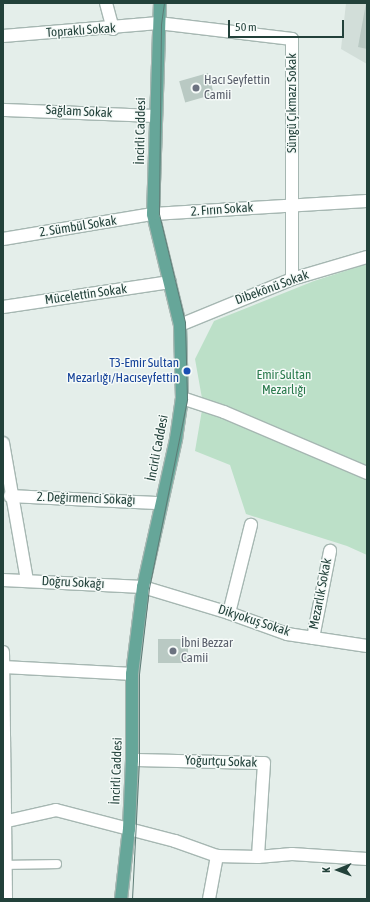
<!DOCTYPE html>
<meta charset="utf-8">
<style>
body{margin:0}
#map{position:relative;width:370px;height:902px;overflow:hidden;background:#e4eeea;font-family:"Asap Condensed",sans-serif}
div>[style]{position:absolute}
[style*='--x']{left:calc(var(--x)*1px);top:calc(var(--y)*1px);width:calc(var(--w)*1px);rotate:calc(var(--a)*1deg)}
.built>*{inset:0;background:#d2ded9}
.green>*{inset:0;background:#bce0c8}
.building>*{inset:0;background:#b9c9c3;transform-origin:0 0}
.roads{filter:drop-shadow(1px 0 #a6b7b2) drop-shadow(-1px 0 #a6b7b2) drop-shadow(0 1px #a6b7b2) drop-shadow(0 -1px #a6b7b2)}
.service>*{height:8px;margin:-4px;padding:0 4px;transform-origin:4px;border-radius:4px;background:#fff}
.minor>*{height:12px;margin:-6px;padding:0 6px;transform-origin:6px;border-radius:6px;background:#fff}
.primary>*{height:12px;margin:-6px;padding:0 6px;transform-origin:6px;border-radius:6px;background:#66a699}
.tram>*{height:1px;margin:-0.5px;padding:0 0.5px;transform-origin:0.5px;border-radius:0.5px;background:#5d7c76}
.dots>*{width:11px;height:11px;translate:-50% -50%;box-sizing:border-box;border:2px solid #f5faf8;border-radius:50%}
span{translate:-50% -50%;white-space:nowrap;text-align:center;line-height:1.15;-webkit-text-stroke:3px #f5faf8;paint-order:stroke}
.street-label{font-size:13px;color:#22413a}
.worship-label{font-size:13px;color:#5b616d}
.left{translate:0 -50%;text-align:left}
.transit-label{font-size:13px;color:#164399}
.right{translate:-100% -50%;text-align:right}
.park-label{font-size:13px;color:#2a7a4d}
.frame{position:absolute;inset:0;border:4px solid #22413a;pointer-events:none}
.north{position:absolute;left:318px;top:850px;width:40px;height:40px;-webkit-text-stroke:3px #f5faf8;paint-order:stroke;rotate:269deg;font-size:11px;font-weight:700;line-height:16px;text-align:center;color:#22413a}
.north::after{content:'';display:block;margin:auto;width:14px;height:18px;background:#22413a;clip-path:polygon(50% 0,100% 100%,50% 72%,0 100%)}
.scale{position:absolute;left:228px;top:20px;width:116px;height:18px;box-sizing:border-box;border:2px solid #22413a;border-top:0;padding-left:5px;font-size:12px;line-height:14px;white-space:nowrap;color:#22413a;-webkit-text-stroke:3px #f5faf8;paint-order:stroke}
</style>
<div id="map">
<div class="built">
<div style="clip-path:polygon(346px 3px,367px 3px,367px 64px,341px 49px)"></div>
</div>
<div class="green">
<div style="clip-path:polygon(367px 264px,367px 555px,347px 546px,246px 514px,230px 465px,195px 451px,203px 404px,195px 359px,214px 321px,314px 281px)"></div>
</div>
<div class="building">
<div style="clip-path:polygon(366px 3px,367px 4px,367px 49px,358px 47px)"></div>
<div style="left:208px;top:73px;width:22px;height:30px;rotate:74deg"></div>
<div style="left:158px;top:639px;width:30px;height:24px"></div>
</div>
<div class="roads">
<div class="service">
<div style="--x:5;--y:865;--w:52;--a:-1.1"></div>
</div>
<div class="minor">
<div style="--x:106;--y:3;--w:27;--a:75"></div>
<div style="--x:3;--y:36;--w:156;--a:-4.8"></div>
<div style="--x:158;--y:23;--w:135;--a:6.8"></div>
<div style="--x:292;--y:39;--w:240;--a:90"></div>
<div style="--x:3;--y:110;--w:152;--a:2.3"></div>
<div style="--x:3;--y:239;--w:152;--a:-9.5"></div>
<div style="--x:153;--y:214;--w:214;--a:-3.5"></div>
<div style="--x:3;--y:307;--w:169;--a:-8.5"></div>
<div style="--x:180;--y:325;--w:121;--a:-22.3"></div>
<div style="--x:292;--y:279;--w:78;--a:-16.3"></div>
<div style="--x:182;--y:398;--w:44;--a:18.4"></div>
<div style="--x:224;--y:412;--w:155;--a:23.1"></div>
<div style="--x:3;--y:443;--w:139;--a:80.1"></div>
<div style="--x:10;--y:496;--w:151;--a:2.7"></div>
<div style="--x:3;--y:580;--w:140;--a:2.9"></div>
<div style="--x:143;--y:587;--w:90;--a:16.8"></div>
<div style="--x:229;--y:613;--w:62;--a:19.9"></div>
<div style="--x:287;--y:634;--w:81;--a:8.5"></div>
<div style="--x:229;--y:613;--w:91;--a:-76"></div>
<div style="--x:313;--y:638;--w:89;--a:-78.9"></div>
<div style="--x:3;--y:652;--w:247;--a:89.3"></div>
<div style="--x:3;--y:667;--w:129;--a:3.1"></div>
<div style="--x:132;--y:760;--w:132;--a:1.3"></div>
<div style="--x:264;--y:763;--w:94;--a:93.7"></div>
<div style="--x:3;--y:822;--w:54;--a:-12.8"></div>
<div style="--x:56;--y:810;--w:123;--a:14.6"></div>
<div style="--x:175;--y:841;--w:45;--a:19.7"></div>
<div style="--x:217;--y:856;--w:41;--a:1.4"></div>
<div style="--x:258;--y:857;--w:34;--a:-5"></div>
<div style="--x:292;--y:854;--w:75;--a:3.8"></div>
<div style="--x:209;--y:899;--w:44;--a:-79.5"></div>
</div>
<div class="primary">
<div style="--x:121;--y:899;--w:70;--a:-83.5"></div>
<div style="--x:129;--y:829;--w:69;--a:-87.5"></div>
<div style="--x:132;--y:760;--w:86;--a:-90"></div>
<div style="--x:132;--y:674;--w:88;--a:-82.8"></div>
<div style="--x:143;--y:587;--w:152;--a:-77.4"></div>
<div style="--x:176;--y:439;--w:41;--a:-81.7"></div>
<div style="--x:182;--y:398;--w:73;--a:-91.6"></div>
<div style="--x:180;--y:325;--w:114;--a:-103.7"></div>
<div style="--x:153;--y:214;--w:211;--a:-88.1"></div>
</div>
</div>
<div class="tram">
<div style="--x:132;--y:899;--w:139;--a:-87.1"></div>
<div style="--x:139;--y:760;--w:86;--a:-90"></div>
<div style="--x:139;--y:674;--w:87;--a:-83.4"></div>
<div style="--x:149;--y:588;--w:193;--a:-78.6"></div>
<div style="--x:187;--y:399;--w:77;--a:-91.5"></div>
<div style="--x:185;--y:322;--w:111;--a:-103.5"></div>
<div style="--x:159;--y:214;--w:190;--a:-89.4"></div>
<div style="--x:161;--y:24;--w:21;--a:-82"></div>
</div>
<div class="dots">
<div style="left:196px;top:88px;background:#6b7280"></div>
<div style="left:187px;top:371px;background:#1a4fb4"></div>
<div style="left:173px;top:651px;background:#6b7280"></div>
</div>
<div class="street-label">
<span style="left:81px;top:31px;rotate:-4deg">Topraklı Sokak</span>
<span style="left:292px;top:103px;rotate:-90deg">Süngü Çıkmazı Sokak</span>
<span style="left:79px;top:112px;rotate:3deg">Sağlam Sokak</span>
<span style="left:141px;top:131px;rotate:-89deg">İncirli Caddesi</span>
<span style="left:222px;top:210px;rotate:-4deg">2. Fırın Sokak</span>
<span style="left:78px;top:227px;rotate:-9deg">2. Sümbül Sokak</span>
<span style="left:272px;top:288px;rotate:-20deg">Dibekönü Sokak</span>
<span style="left:86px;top:295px;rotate:-8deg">Mücelettin Sokak</span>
<span style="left:158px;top:448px;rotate:-79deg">İncirli Caddesi</span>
<span style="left:86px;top:499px;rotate:2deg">2. Değirmenci Sokağı</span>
<span style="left:73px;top:583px;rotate:3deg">Doğru Sokağı</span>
<span style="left:321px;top:594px;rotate:-79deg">Mezarlık Sokak</span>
<span style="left:254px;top:621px;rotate:18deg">Dikyokuş Sokak</span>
<span style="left:221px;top:762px;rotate:2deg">Yoğurtçu Sokak</span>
<span style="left:117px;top:771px;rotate:-88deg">İncirli Caddesi</span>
</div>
<div class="worship-label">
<span class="left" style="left:204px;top:88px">Hacı Seyfettin<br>Camii</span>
<span class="left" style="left:181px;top:651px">İbni Bezzar<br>Camii</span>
</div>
<div class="transit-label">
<span class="right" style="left:179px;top:371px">T3-Emir Sultan<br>Mezarlığı/Hacıseyfettin</span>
</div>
<div class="park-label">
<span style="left:284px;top:383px">Emir Sultan<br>Mezarlığı</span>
</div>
<div class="frame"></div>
<div class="north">K</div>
<div class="scale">50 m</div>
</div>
